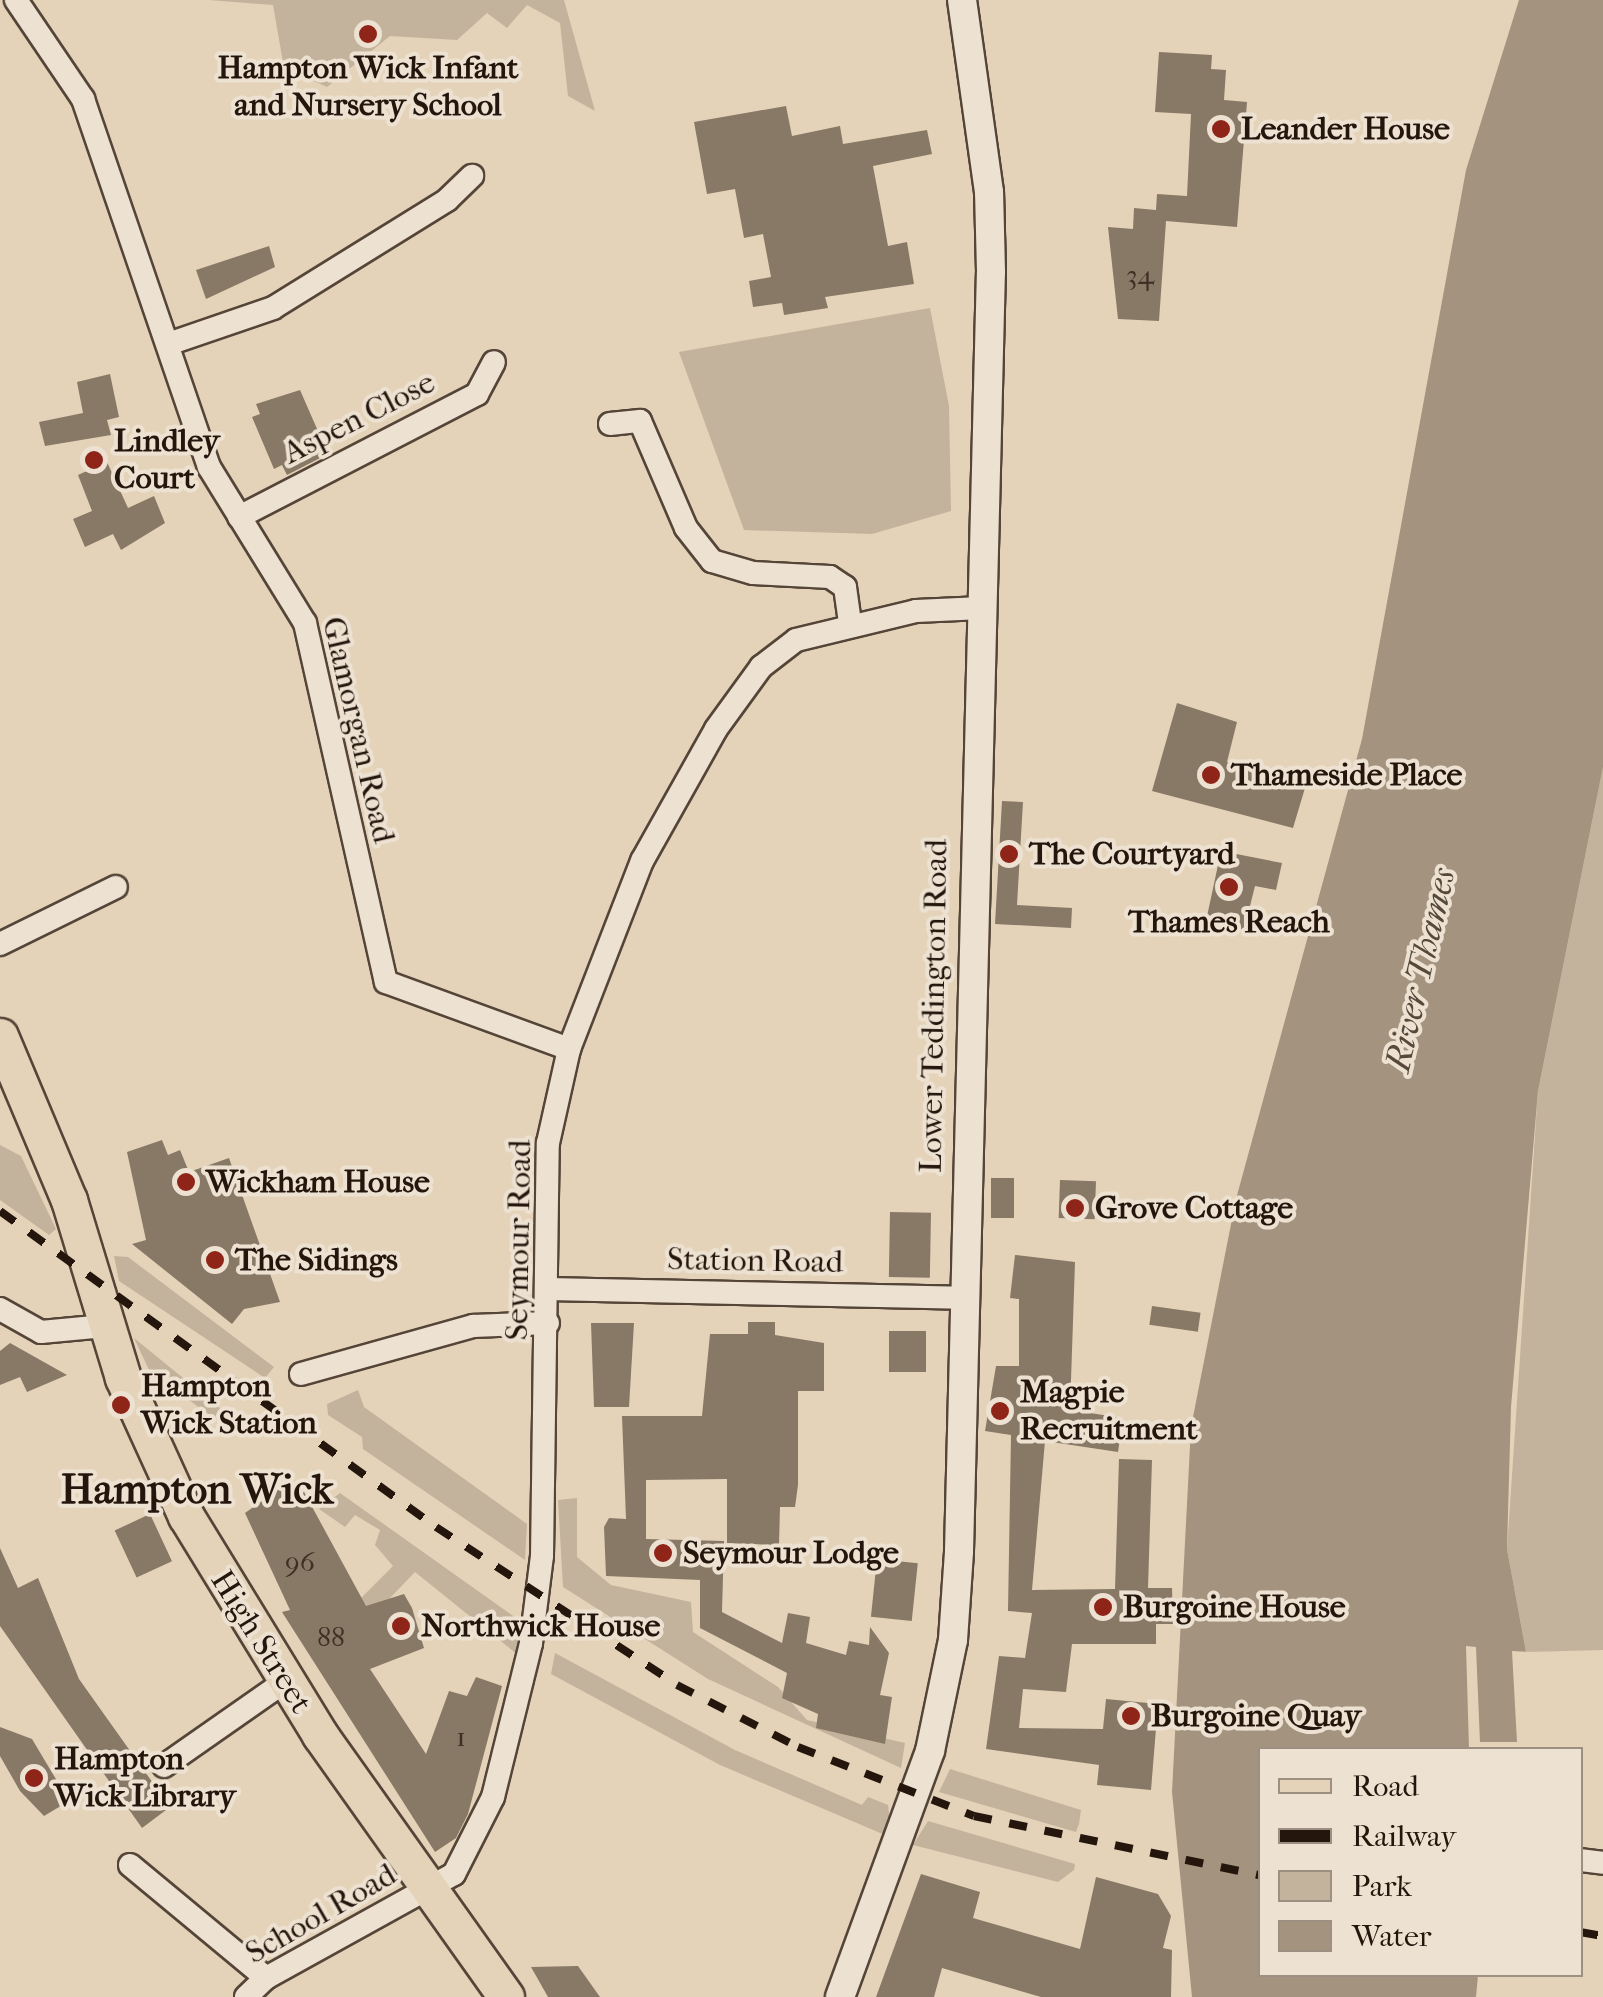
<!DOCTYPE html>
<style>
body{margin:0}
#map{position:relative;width:1603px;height:1997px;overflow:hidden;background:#e4d3b9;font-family:"IM FELL French Canon",serif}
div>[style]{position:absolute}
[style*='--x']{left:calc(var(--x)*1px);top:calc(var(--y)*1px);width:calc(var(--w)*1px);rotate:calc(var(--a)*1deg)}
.green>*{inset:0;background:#c4b39c}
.water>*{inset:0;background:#a3937f}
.pier>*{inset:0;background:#e4d3b9}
.building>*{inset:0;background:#887866;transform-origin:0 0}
.roads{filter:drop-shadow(2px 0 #554538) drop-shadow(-2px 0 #554538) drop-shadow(0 2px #554538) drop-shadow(0 -2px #554538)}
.minor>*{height:22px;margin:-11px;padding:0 11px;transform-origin:11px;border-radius:11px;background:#ede2d2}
.tertiary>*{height:28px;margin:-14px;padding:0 14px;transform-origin:14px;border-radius:14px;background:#ede2d2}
.primary>*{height:35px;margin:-17.5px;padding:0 17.5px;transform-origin:17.5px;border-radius:17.5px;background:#e4d3b9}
.rail>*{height:8px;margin-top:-4px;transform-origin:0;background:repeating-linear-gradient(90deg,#25160d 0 18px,transparent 0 36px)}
.dots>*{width:28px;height:28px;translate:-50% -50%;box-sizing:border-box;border:5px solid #ede2d2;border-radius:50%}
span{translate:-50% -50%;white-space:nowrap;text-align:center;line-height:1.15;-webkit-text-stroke:8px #ede2d2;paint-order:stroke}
.number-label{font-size:28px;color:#3e2e23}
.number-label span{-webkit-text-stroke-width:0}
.poi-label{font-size:32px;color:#25160d;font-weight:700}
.left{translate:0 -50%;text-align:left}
.street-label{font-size:32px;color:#25160d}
.water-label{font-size:35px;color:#57483b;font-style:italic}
.district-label{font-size:42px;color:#25160d;font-weight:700}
.legend{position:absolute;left:1258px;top:1747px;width:325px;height:230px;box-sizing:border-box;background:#ede2d2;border:2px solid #9d9083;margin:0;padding:12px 18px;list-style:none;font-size:30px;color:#25160d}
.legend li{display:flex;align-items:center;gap:20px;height:50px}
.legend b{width:50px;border:2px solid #9d9083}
</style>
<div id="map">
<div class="green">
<div style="clip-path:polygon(209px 0,564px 0,595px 111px,568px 96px,560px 23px,527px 5px,507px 28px,487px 13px,457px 40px,390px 36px,327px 87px,284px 68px,273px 5px)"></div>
<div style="clip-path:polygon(930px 308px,949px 406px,951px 511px,872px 534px,744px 530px,679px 352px)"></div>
<div style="clip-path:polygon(1603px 767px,1603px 1650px,1526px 1652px,1507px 1549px,1538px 1091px)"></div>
<div style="clip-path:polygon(0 1145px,21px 1156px,56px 1229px,49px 1235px,0 1200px)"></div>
<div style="clip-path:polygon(114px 1256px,128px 1257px,274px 1367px,265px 1378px,119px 1281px)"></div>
<div style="clip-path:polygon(134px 1338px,231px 1417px,225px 1426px,150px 1372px)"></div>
<div style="clip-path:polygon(358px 1390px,364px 1407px,527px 1524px,525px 1560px,363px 1449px,362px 1437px,328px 1415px,327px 1404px)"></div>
<div style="clip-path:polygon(340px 1493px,523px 1623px,518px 1655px,415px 1572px,370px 1619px,355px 1604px,393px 1566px,375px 1545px,380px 1530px,355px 1515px,345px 1527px,319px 1509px)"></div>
<div style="clip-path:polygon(577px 1498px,577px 1557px,611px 1585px,691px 1602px,693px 1632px,778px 1687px,807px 1720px,905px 1743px,901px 1768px,708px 1679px,563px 1587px,558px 1500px)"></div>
<div style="clip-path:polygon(555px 1653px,735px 1750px,862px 1805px,868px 1797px,888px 1805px,892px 1838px,720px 1765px,551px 1674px)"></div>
<div style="clip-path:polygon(950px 1769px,1081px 1810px,1079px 1824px,1076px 1832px,939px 1792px)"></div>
<div style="clip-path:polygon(928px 1821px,1075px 1864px,1074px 1870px,1058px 1882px,913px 1845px)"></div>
</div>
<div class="water">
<div style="clip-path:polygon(1519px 0,1603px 0,1603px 767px,1538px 1091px,1511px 1407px,1507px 1549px,1526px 1652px,1530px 1749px,1260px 1750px,1260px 1974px,1478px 1975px,1476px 1997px,1192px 1997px,1172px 1792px,1191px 1427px,1236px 1199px,1362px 739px,1466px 170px)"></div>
</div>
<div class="pier">
<div style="clip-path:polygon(1466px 1646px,1476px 1647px,1480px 1742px,1517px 1742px,1512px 1651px,1531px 1652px,1535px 1750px,1469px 1749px)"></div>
</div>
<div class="building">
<div style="clip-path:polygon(1159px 52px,1212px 55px,1211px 69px,1226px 70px,1224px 100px,1247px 102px,1237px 227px,1166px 221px,1159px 321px,1118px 319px,1108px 227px,1133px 229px,1134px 208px,1156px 210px,1157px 194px,1187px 196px,1191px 114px,1155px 112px)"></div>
<div style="clip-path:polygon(786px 106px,792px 136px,840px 126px,843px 144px,927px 130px,932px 154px,873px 166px,888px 246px,907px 242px,914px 284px,825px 297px,828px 308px,784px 315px,782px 303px,753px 307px,749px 281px,771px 277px,763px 234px,744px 238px,735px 189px,707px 194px,694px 122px)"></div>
<div style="clip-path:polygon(269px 246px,275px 267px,206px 299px,196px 270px)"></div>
<div style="clip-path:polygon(110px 374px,119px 417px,107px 420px,111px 435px,45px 446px,39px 422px,83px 413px,77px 382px)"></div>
<div style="clip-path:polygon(300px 390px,328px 454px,287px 475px,282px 465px,274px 469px,252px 417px,260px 414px,256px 404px)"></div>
<div style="clip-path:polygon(107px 462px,128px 508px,154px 496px,165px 523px,121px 550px,113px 534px,85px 547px,73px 519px,92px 511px,78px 475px)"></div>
<div style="clip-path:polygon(1177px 703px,1237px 722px,1227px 762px,1305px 788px,1293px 828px,1152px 791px)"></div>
<div style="clip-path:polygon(1002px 801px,1023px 802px,1017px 905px,1072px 908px,1071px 928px,995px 924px)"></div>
<div style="clip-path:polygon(1221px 851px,1282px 863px,1276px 890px,1255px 886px,1244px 930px,1206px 921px)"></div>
<div style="clip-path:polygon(162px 1140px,168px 1155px,180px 1150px,189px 1172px,229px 1158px,280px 1302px,244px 1309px,232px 1324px,132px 1244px,146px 1240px,127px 1152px)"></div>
<div style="left:991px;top:1178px;width:23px;height:40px"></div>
<div style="left:1060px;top:1180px;width:36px;height:38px;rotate:2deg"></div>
<div style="left:890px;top:1212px;width:41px;height:65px;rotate:1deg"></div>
<div style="clip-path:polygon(1015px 1255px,1075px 1262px,1070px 1410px,1123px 1418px,1118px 1452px,1045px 1441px,1032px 1590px,1115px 1589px,1119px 1459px,1152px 1460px,1148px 1588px,1172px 1588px,1173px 1624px,1156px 1624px,1156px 1644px,1072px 1644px,1066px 1692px,1023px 1689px,1019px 1728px,1103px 1729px,1106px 1699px,1158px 1704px,1151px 1790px,1097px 1785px,1099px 1765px,986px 1749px,999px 1656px,1025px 1658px,1032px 1613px,1008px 1611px,1011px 1435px,985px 1431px,996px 1366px,1019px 1366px,1019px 1299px,1010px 1298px)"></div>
<div style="left:1152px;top:1306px;width:49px;height:19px;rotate:8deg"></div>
<div style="clip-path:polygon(748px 1322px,775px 1322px,775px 1335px,824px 1343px,824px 1391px,798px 1391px,798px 1485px,795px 1507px,780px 1507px,779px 1545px,727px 1543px,727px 1479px,646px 1480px,646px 1539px,724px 1541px,722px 1612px,782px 1643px,788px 1613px,810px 1617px,806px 1643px,846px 1655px,849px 1641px,869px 1645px,870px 1627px,889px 1653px,880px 1695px,892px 1697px,885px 1744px,816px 1728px,818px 1714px,782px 1698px,787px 1673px,700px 1628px,700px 1580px,606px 1576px,604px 1527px,609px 1518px,626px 1519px,622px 1416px,702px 1416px,710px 1334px,748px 1334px)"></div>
<div style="clip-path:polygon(591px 1323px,634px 1323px,629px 1407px,594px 1407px)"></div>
<div style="left:889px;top:1331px;width:37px;height:41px"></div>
<div style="clip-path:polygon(10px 1343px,67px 1375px,27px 1392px,20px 1377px,0 1385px,0 1351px)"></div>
<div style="clip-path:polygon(285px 1485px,291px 1498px,304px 1492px,366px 1606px,404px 1594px,412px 1608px,424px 1648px,370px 1669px,426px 1754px,449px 1691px,467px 1696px,476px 1677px,502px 1686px,468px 1814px,456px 1838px,435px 1852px,282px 1612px,290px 1610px,245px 1513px)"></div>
<div style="left:150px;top:1514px;width:52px;height:39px;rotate:65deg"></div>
<div style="clip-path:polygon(0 1548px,18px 1588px,38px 1578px,79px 1679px,170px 1807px,142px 1828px,0 1626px)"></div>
<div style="left:877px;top:1559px;width:41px;height:58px;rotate:6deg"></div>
<div style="clip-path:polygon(0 1727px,32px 1739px,69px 1801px,44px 1816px,20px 1791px,0 1756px)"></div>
<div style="clip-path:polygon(921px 1874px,980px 1892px,973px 1918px,1080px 1949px,1096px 1877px,1158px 1894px,1171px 1916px,1163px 1948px,1172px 1950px,1171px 1997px,1041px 1997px,942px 1968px,934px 1997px,876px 1997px)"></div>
<div style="clip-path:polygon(578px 1966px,600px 1997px,548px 1997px,531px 1967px)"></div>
</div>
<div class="roads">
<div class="minor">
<div style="--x:16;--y:0;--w:120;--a:55.9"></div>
<div style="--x:83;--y:99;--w:389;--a:71.1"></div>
<div style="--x:209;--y:467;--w:183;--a:58.4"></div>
<div style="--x:305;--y:623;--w:368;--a:77.3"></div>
<div style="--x:386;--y:982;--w:195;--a:20.1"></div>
<div style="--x:168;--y:344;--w:111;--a:-18.9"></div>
<div style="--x:273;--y:308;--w:205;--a:-31.8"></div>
<div style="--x:447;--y:200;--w:35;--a:-44"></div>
<div style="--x:610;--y:424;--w:30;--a:-6"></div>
<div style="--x:640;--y:421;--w:116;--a:66.7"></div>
<div style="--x:686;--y:528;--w:42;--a:51.8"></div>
<div style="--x:712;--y:561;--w:43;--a:16.3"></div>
<div style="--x:753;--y:573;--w:77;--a:3"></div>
<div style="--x:830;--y:577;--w:18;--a:34"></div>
<div style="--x:845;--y:587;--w:35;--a:82"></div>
<div style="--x:239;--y:517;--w:268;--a:-27.3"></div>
<div style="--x:477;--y:394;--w:36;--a:-62"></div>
<div style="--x:0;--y:944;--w:129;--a:-26.2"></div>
<div style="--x:547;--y:1289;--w:415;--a:1.2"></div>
<div style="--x:0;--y:1309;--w:47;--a:29.3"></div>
<div style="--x:41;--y:1332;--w:64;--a:-5.4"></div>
<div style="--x:301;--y:1374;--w:179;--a:-15.6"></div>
<div style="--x:473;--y:1326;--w:75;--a:-2.3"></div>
<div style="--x:164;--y:1766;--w:146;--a:-35"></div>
<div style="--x:1580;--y:1860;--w:23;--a:7"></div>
<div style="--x:130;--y:1865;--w:177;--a:39.7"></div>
<div style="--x:246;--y:1997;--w:28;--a:-44"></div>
<div style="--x:266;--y:1978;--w:215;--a:-29"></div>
<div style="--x:454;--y:1874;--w:86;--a:-63.1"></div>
<div style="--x:493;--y:1797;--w:159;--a:-76.1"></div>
<div style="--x:531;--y:1643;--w:88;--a:-82.8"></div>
<div style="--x:542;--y:1556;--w:413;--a:-89.2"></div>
<div style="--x:548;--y:1143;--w:96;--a:-77.4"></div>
<div style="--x:569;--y:1049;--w:202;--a:-68.8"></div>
<div style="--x:642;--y:861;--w:151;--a:-60.7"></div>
<div style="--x:716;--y:729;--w:77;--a:-54"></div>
<div style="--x:761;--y:667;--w:44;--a:-37.6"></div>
<div style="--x:796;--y:640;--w:123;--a:-13.6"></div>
<div style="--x:916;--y:611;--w:66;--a:-2.6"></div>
</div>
<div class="tertiary">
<div style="--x:840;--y:1997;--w:262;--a:-69.9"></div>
<div style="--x:930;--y:1751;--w:113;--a:-78.3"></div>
<div style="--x:953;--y:1640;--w:89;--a:-86.1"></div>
<div style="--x:959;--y:1551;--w:1279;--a:-88.57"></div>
<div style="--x:991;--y:272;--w:80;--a:-91.4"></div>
<div style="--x:989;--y:192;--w:194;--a:-98"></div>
</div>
<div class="primary">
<div style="--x:0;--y:1036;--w:178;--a:67.2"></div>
<div style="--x:69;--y:1200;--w:186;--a:73.1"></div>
<div style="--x:123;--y:1378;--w:152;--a:65.5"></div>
<div style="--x:186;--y:1516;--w:257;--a:58.5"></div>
<div style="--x:320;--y:1735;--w:321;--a:54.6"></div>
</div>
</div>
<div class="rail">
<div style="--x:0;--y:1211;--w:538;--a:35.93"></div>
<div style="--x:436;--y:1527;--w:288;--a:33.2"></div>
<div style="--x:677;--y:1685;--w:136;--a:27.1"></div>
<div style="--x:798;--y:1747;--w:189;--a:21.4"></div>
<div style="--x:974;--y:1816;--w:292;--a:11.7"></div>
<div style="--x:1580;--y:1932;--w:23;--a:10"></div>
</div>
<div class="dots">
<div style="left:368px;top:34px;background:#8f2418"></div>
<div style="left:1221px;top:129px;background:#8f2418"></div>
<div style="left:94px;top:460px;background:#8f2418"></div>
<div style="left:1211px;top:775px;background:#8f2418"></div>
<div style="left:1009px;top:854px;background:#8f2418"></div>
<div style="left:1229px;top:887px;background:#8f2418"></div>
<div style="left:186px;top:1182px;background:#8f2418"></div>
<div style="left:1075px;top:1208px;background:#8f2418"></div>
<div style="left:215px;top:1260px;background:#8f2418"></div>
<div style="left:121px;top:1405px;background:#8f2418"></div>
<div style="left:1000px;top:1411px;background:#8f2418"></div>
<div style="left:663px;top:1553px;background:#8f2418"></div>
<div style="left:1103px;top:1607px;background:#8f2418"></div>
<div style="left:401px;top:1626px;background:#8f2418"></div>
<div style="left:1131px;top:1716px;background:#8f2418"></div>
<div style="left:34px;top:1778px;background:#8f2418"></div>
</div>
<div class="number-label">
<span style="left:1140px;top:275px">34</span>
<span style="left:300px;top:1562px">96</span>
<span style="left:331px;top:1637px">88</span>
<span style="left:461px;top:1737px">1</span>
</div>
<div class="poi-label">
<span style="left:368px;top:87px">Hampton Wick Infant<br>and Nursery School</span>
<span class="left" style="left:1241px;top:129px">Leander House</span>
<span class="left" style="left:114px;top:460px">Lindley<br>Court</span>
<span class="left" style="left:1231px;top:775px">Thameside Place</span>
<span class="left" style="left:1029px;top:854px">The Courtyard</span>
<span style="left:1229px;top:922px">Thames Reach</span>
<span class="left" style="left:206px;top:1182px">Wickham House</span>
<span class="left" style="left:1095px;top:1208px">Grove Cottage</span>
<span class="left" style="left:235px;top:1260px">The Sidings</span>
<span class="left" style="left:141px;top:1405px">Hampton<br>Wick Station</span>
<span class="left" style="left:1020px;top:1411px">Magpie<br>Recruitment</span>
<span class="left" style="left:683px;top:1553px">Seymour Lodge</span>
<span class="left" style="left:1123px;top:1607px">Burgoine House</span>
<span class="left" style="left:421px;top:1626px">Northwick House</span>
<span class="left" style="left:1151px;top:1716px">Burgoine Quay</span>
<span class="left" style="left:54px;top:1778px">Hampton<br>Wick Library</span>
</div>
<div class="street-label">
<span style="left:359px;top:418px;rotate:-27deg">Aspen Close</span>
<span style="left:358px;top:730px;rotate:77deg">Glamorgan Road</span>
<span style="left:934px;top:1006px;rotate:-89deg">Lower Teddington Road</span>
<span style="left:519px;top:1240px;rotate:-89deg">Seymour Road</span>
<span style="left:755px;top:1261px;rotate:1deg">Station Road</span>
<span style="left:261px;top:1642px;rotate:58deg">High Street</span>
<span style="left:321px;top:1914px;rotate:-30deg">School Road</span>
</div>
<div class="water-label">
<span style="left:1421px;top:970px;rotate:-77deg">River Thames</span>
</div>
<div class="district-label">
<span style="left:197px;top:1490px">Hampton Wick</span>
</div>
<ul class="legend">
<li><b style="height:12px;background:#e4d3b9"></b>Road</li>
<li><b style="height:12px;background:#25160d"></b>Railway</li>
<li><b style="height:28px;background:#c4b39c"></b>Park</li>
<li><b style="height:28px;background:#a3937f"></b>Water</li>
</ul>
</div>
